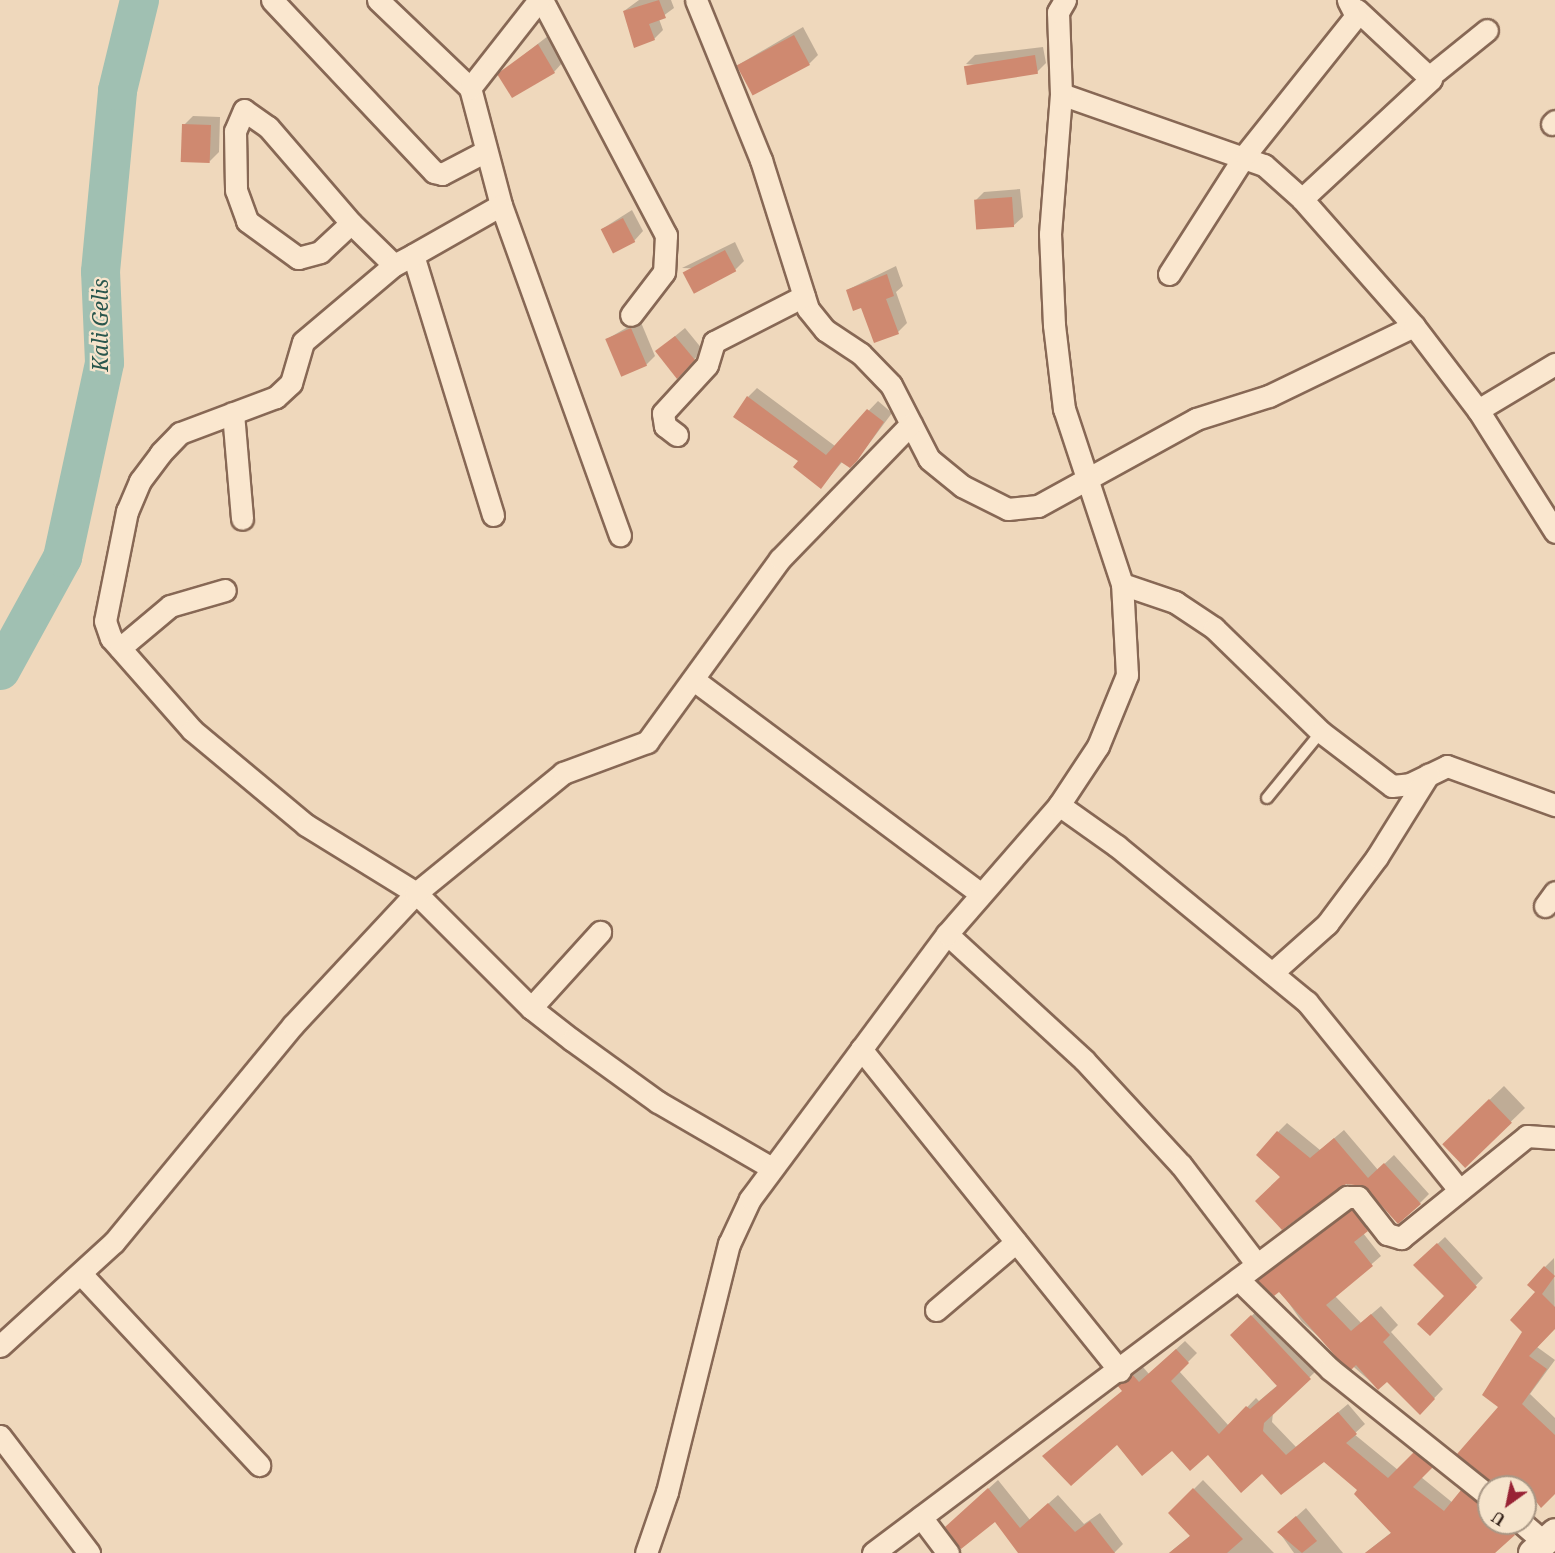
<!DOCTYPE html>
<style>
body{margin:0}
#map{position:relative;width:1555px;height:1553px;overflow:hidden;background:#efd8bc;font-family:"Noto Serif",serif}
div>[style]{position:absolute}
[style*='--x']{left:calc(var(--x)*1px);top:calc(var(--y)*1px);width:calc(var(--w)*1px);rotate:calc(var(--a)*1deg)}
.shadow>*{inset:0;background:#0003}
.river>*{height:39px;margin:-19.5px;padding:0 19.5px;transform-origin:19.5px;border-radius:19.5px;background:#a0c0b2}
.building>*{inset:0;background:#cf8970;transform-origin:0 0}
.roads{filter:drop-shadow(2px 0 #876855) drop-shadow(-2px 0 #876855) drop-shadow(0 2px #876855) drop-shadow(0 -2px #876855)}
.service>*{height:10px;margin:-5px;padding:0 5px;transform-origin:5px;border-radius:5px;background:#fae7cf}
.minor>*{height:21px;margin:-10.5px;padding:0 10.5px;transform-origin:10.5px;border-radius:10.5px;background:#fae7cf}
.tertiary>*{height:26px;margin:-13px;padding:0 13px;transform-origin:13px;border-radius:13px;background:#fae7cf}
span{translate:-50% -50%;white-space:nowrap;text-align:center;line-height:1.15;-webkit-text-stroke:4.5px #f6e4cc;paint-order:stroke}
.water-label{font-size:21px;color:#29564d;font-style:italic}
.north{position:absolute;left:1477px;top:1475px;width:60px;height:60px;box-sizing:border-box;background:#f6e4cc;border:2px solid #a99785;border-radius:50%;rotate:213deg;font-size:16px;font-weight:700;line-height:24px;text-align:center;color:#36241b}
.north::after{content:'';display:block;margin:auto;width:21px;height:27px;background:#982335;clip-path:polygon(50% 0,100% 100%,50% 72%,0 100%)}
</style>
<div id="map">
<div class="shadow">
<div style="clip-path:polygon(639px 0,671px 0,674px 8px,659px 19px,663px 30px,654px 39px,624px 11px)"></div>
<div style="clip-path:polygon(803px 27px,818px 55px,809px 64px,738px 65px)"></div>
<div style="clip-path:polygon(548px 36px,563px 62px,554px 72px,499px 74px)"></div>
<div style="clip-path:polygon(1043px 47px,1046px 63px,1037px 72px,966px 64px,975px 55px)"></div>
<div style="clip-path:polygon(193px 116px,220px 117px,219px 152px,210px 161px,184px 125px)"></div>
<div style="clip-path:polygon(1020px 189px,1023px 217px,1013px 226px,975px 201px,984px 192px)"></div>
<div style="clip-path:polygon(632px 210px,643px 231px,634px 241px,602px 229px)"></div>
<div style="clip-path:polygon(735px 242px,744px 261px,735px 270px,682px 268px)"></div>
<div style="clip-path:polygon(896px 266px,903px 286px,896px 292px,907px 323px,898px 332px,847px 290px)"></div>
<div style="clip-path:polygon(640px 320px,655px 356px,646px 365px,607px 339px)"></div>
<div style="clip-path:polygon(685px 328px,703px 350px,686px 368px,657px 351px)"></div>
<div style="clip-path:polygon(757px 388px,835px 446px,878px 401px,892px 413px,859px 457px,843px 461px,821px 487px,748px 397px)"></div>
<div style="clip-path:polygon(1504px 1086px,1525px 1108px,1465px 1166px,1458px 1130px)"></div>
<div style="clip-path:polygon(1287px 1123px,1320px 1150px,1344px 1130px,1378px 1170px,1394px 1155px,1429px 1194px,1420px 1203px,1365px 1184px,1282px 1176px,1278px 1132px)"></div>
<div style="clip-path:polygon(1361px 1202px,1376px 1221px,1363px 1233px,1381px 1256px,1335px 1296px,1361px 1323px,1381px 1306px,1398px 1325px,1391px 1332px,1443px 1389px,1420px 1413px,1387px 1380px,1378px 1388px,1302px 1322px,1279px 1289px,1260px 1280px)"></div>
<div style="clip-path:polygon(1445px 1237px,1483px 1278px,1430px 1334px,1446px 1296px,1415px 1265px)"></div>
<div style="clip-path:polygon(1554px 1258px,1555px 1328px,1537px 1347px,1555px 1360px,1530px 1394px,1555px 1418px,1555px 1492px,1541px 1506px,1525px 1491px,1500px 1406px,1545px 1267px)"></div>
<div style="clip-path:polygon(1261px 1307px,1318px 1369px,1273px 1413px,1272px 1422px,1296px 1447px,1348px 1404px,1365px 1424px,1354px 1434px,1398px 1470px,1424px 1444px,1440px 1458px,1421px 1477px,1453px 1503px,1472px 1482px,1489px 1496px,1489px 1523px,1523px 1525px,1496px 1550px,1365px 1553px,1392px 1532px,1360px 1490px,1324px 1460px,1262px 1472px,1208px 1453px,1124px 1390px,1128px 1377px,1142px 1366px,1149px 1374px,1185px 1341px,1197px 1353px,1179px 1371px,1229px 1426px,1256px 1398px,1259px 1401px,1278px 1385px,1241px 1326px)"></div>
<div style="clip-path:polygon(998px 1480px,1030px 1520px,1058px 1495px,1084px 1524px,1100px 1513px,1123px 1544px,1114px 1553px,1020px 1553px,995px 1520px,956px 1518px)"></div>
<div style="clip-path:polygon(1203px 1480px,1274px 1553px,1169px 1553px,1191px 1535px,1170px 1513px)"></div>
<div style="clip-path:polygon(1306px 1508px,1343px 1553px,1294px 1553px,1279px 1532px)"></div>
</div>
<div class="river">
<div style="--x:0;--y:670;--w:129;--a:-61.2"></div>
<div style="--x:62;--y:557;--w:199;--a:-77.8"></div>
<div style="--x:104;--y:362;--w:91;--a:-92.5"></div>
<div style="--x:100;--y:271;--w:182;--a:-84.6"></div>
<div style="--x:117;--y:90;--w:93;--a:-76.3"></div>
</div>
<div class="building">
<div style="clip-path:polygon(659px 0,666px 18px,649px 24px,655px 40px,634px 48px,623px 11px)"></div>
<div style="left:794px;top:35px;width:34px;height:65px;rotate:62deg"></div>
<div style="clip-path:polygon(538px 44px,555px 73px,512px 98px,497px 74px)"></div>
<div style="left:1035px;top:55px;width:19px;height:72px;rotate:81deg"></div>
<div style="left:182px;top:124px;width:29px;height:38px;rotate:2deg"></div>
<div style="left:1012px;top:197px;width:30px;height:38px;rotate:86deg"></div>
<div style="left:623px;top:218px;width:27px;height:25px;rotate:63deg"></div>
<div style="left:725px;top:250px;width:24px;height:48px;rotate:62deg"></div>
<div style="clip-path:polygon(887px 274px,894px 296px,886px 299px,899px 334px,874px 343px,861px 308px,853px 311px,846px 290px)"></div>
<div style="left:631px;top:328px;width:41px;height:28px;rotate:67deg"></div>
<div style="clip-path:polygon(675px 336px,695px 360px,677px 379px,655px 351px)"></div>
<div style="clip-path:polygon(747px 396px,826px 455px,867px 409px,884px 422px,857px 461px,850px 468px,841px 462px,821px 489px,793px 467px,798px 461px,733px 417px)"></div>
<div style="left:1489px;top:1099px;width:33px;height:65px;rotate:46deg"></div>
<div style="clip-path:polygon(1277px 1131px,1310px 1158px,1334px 1138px,1368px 1178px,1384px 1163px,1421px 1204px,1398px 1224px,1364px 1186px,1346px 1184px,1282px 1230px,1255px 1201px,1280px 1177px,1256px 1155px)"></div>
<div style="clip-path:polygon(1352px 1210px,1368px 1231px,1354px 1242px,1373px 1266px,1326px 1305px,1351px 1331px,1371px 1314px,1390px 1335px,1383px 1342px,1435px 1399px,1420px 1415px,1387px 1382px,1378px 1390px,1356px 1365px,1351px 1370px,1338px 1359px,1279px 1292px,1274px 1296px,1257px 1280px)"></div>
<div style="clip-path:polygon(1437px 1243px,1477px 1287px,1430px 1336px,1417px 1324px,1444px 1296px,1413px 1265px)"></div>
<div style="clip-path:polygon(1544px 1266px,1555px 1276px,1542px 1294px,1555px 1307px,1555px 1329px,1529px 1356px,1547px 1369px,1522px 1404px,1555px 1435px,1555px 1494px,1541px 1508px,1525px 1487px,1498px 1487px,1457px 1454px,1498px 1407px,1482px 1395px,1522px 1332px,1510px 1320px,1535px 1292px,1527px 1285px)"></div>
<div style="clip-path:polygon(1251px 1315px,1311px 1379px,1264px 1423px,1263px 1431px,1286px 1455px,1338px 1412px,1357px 1434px,1346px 1443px,1388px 1478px,1414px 1452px,1433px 1467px,1413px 1487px,1444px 1511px,1461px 1490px,1489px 1508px,1489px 1523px,1504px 1523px,1515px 1535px,1495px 1553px,1365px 1553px,1391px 1533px,1354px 1494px,1357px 1490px,1324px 1462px,1281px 1495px,1262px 1474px,1241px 1493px,1208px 1455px,1190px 1471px,1172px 1451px,1142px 1476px,1117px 1445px,1071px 1486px,1042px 1456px,1122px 1391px,1117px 1385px,1132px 1374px,1139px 1382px,1176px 1349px,1189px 1363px,1171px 1381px,1219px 1434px,1246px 1406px,1250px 1409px,1277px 1386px,1230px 1335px)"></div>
<div style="clip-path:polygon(988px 1488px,1020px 1528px,1048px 1503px,1075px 1532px,1090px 1521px,1115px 1553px,1018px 1553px,995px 1522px,961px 1549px,945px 1527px)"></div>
<div style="clip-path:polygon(1193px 1488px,1243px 1539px,1227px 1553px,1169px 1553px,1190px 1536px,1168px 1513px)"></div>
<div style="clip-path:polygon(1296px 1516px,1317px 1541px,1302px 1553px,1277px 1532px)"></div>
</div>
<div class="roads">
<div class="service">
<div style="--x:1267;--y:798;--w:85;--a:-50.7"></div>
</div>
<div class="minor">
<div style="--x:272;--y:0;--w:236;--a:46.7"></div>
<div style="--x:434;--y:172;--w:8;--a:14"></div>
<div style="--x:442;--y:174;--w:47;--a:-27.6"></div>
<div style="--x:378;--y:0;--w:127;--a:43.7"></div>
<div style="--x:542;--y:0;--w:266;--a:62.2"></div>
<div style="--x:666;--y:235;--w:37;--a:93"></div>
<div style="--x:664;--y:272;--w:54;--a:127.5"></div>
<div style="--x:696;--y:0;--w:173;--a:67.9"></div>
<div style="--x:761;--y:160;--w:156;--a:72.5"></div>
<div style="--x:808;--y:309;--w:27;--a:51"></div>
<div style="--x:825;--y:330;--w:43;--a:33.7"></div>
<div style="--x:861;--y:354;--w:43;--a:45.9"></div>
<div style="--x:891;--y:385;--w:83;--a:62.8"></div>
<div style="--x:929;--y:459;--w:43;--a:39.3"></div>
<div style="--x:962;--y:486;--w:51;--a:26.6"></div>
<div style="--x:1008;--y:509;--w:30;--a:-6"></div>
<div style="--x:1038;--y:506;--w:180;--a:-28.8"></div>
<div style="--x:1196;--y:419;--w:77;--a:-17.5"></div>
<div style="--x:1269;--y:396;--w:161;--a:-25.8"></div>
<div style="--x:1430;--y:76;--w:73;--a:-38.9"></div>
<div style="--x:1061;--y:94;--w:215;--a:19.3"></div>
<div style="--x:1264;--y:165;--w:51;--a:41.8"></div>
<div style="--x:1302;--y:199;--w:169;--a:48.6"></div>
<div style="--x:1414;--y:326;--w:106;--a:52.7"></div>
<div style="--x:1478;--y:410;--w:90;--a:-30.9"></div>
<div style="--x:1552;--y:124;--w:4;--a:-45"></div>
<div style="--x:1302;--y:199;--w:176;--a:-42.9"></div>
<div style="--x:1431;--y:79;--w:101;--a:-137"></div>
<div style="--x:501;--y:205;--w:121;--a:-104.8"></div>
<div style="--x:470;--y:88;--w:112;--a:-51.9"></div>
<div style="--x:351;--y:223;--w:127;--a:-130.8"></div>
<div style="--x:268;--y:127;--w:29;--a:-145"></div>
<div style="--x:244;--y:110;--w:23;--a:113"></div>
<div style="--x:235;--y:131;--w:59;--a:89"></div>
<div style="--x:236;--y:190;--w:33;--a:70"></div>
<div style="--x:247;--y:221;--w:63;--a:36"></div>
<div style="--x:298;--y:258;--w:23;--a:-15"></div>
<div style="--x:320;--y:252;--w:42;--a:-43.1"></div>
<div style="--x:351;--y:223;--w:60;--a:44.3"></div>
<div style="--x:413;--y:255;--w:101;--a:-29.6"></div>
<div style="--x:501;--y:205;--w:351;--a:70.2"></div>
<div style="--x:1169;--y:274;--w:141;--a:-57.4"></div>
<div style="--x:1245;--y:155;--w:178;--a:-51.4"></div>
<div style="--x:1356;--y:16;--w:18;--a:-117"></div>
<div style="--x:1478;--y:410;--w:144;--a:57.7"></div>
<div style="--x:233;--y:413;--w:106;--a:85.1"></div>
<div style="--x:677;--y:435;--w:15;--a:-143"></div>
<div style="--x:665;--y:426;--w:13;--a:-99"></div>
<div style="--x:663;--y:413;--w:65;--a:-47.5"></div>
<div style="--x:707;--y:365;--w:24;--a:-73"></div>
<div style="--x:714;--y:342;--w:101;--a:-27.1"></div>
<div style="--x:493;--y:515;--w:272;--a:-107.1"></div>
<div style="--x:413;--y:255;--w:21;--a:152"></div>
<div style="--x:394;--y:265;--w:119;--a:139.8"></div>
<div style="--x:303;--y:342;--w:43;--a:106.3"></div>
<div style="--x:291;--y:383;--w:21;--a:137"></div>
<div style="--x:276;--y:397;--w:103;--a:159.4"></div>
<div style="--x:180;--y:433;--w:28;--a:134"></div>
<div style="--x:161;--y:453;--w:35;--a:127"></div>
<div style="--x:140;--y:481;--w:33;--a:113"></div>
<div style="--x:127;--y:511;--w:112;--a:101.3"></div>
<div style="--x:105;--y:621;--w:18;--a:71"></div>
<div style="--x:111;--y:638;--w:123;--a:48.6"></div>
<div style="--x:192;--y:730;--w:148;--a:39.8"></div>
<div style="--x:306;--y:825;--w:129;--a:31.7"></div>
<div style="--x:416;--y:893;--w:163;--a:45"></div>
<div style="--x:531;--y:1008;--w:52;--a:38"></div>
<div style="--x:572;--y:1040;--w:106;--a:35.8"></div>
<div style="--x:658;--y:1102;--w:132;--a:30.1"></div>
<div style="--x:1122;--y:584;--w:56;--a:18.8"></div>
<div style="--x:1175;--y:602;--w:47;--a:33.7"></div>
<div style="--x:1214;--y:628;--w:149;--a:44.2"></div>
<div style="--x:1321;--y:732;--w:89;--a:37.3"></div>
<div style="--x:1392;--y:786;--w:18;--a:-6"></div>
<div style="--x:1410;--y:784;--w:41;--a:-25.9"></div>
<div style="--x:1447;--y:766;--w:115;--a:19.9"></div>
<div style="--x:120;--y:648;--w:65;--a:-40"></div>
<div style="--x:170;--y:606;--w:57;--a:-16.2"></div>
<div style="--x:694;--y:680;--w:358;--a:36.7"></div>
<div style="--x:1059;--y:805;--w:71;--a:35.3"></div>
<div style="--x:1117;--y:846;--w:246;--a:39.4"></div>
<div style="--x:1307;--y:1002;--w:242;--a:51"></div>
<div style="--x:1545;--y:906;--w:17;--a:-54"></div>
<div style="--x:947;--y:934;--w:186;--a:42.6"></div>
<div style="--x:1084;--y:1060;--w:143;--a:47.3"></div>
<div style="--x:1181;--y:1165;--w:123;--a:52.6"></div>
<div style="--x:1272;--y:973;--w:74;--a:-41.7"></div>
<div style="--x:1327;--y:924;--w:84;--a:-53.3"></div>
<div style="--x:1377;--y:857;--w:97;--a:-58.1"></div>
<div style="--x:531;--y:1008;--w:103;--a:-47.8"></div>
<div style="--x:861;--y:1049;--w:413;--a:51.2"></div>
<div style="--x:82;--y:1275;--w:260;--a:47"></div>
<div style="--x:1238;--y:1279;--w:129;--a:44.4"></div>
<div style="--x:1330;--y:1369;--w:203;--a:38.6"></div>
<div style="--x:936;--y:1310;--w:105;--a:-40.4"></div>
<div style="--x:0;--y:1346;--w:154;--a:-42.4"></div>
<div style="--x:114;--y:1242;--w:281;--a:-50.5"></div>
<div style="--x:293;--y:1025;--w:180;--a:-47"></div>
<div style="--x:416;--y:893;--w:190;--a:-39.2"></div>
<div style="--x:563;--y:773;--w:90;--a:-20.3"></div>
<div style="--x:647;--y:742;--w:226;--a:-54"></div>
<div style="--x:780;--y:559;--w:188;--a:-45.9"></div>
<div style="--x:0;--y:1436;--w:147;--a:52.7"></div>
<div style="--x:921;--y:1517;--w:45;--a:53.1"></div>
<div style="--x:1522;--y:1523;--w:32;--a:41"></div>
<div style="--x:646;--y:1553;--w:65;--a:-71"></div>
<div style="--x:667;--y:1492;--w:256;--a:-76"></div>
<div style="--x:729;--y:1244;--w:50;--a:-65"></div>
<div style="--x:750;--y:1199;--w:330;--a:-53.4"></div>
<div style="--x:947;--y:934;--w:171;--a:-49"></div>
<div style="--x:1059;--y:805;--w:71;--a:-56.5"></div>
<div style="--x:1098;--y:746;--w:77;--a:-67.8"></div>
<div style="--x:1127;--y:675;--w:91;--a:-93.1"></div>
<div style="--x:1122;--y:584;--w:184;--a:-108.3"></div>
<div style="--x:1064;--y:409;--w:85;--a:-96.8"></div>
<div style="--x:1054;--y:325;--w:91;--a:-92.5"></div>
<div style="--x:1050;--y:234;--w:140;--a:-85.5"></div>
<div style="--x:1061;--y:94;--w:82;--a:-92.1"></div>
<div style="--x:1058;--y:12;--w:14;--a:-60"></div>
<div style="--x:873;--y:1553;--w:593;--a:-36.91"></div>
<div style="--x:1347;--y:1197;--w:11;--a:0"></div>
<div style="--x:1358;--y:1197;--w:47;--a:51.9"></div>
<div style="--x:1387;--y:1234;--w:15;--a:16"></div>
<div style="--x:1401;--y:1238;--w:162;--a:-39"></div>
<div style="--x:1527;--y:1136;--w:28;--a:4"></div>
</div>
<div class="tertiary">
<div style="--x:1532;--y:1553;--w:31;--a:-42"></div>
</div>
</div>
<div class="water-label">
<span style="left:100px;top:325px;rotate:-90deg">Kali Gelis</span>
</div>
<div class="north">U</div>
</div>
